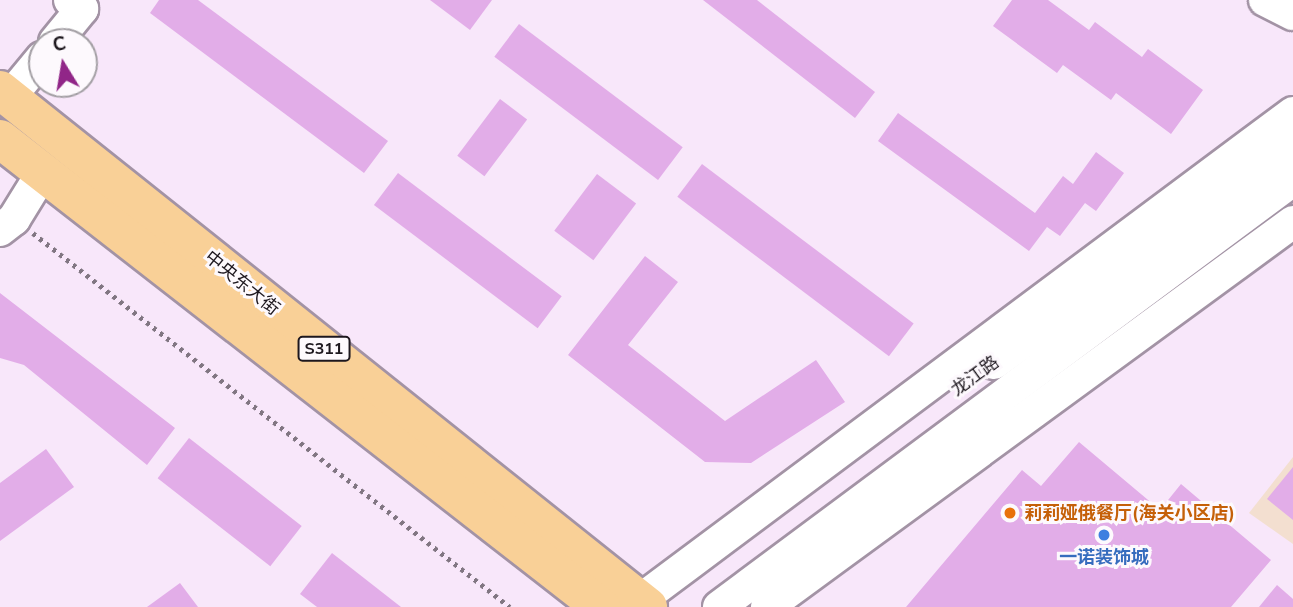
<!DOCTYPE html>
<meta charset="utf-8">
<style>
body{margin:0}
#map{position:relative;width:1293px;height:607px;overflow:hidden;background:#f8e7fa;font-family:"Nunito Sans","Noto Sans SC",sans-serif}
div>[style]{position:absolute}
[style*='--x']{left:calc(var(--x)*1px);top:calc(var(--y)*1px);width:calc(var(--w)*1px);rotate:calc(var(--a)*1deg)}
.education>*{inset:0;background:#f3dfd0}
.building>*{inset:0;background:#e2ade8;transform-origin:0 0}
.path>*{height:4.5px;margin-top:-2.25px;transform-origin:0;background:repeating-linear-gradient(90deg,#817682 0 3.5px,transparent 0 8.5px)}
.roads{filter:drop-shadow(2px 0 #a393a5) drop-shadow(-2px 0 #a393a5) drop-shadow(0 2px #a393a5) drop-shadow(0 -2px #a393a5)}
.minor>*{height:32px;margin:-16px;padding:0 16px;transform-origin:16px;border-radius:16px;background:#fff}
.major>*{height:38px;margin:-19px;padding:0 19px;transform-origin:19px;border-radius:19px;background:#f9d097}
.dots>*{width:19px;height:19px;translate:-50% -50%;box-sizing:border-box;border:4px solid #fdf9fd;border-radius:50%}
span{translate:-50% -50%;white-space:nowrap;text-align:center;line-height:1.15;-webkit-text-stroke:6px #fdf9fd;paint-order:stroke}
.shield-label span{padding:2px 5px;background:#fdf9fd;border:2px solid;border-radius:5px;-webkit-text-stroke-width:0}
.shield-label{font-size:16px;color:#1d171e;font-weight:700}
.street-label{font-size:18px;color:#1d171e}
.food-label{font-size:18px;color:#c56008;font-weight:700}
.left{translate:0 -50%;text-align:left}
.shop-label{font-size:18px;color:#366cbe;font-weight:700}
.north{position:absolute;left:28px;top:28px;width:70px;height:70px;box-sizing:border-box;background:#fdf9fd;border:2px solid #a39fa4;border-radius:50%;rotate:349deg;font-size:19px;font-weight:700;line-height:28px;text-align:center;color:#1d171e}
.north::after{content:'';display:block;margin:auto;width:24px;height:32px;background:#912688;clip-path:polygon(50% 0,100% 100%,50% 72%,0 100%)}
</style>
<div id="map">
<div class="education">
<div style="clip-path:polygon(1293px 457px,1293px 544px,1249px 513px)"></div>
</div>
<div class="building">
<div style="clip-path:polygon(159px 0,198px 0,388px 141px,364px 173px,150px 13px)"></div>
<div style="clip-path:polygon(430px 0,492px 0,470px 30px)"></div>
<div style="clip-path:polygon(703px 0,757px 0,875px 92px,855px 118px)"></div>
<div style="clip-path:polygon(1012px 0,1048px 0,1089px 30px,1095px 22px,1142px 57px,1148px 49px,1203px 90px,1171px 134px,1116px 93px,1111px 100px,1063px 65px,1057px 73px,993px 26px)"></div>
<div style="left:519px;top:24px;width:205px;height:41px;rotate:37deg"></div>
<div style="left:500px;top:99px;width:34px;height:71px;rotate:37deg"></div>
<div style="clip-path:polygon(898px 113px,1035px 213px,1063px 176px,1073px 184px,1096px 152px,1124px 173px,1096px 211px,1085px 203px,1060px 236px,1047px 227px,1029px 251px,878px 141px)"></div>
<div style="left:702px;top:164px;width:265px;height:41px;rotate:37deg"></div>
<div style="left:398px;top:173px;width:205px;height:40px;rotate:37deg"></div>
<div style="left:597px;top:174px;width:49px;height:71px;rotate:37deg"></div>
<div style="clip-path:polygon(645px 256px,678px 282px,628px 345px,725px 421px,816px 360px,845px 402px,751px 463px,705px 462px,568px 355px)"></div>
<div style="clip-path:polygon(0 293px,175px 428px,147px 465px,24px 365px,0 358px)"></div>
<div style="left:189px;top:438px;width:143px;height:51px;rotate:38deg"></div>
<div style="clip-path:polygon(1079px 442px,1160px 510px,1181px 484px,1271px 560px,1231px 607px,906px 607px,1022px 470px,1041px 486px)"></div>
<div style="clip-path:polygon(46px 449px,74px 487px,0 541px,0 483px)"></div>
<div style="clip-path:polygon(1293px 467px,1293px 520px,1267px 499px)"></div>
<div style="clip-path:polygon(332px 553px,401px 607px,317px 607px,300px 594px)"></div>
<div style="clip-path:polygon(180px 583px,198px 607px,147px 607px)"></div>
<div style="clip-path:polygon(1277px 585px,1293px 599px,1293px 607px,1259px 607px)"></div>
</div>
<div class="path">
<div style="--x:33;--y:233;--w:606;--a:38.1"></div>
</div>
<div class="roads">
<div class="minor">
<div style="--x:1265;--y:0;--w:31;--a:27"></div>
<div style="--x:55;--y:42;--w:43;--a:-50.7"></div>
<div style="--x:82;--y:9;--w:15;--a:-143"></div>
<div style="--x:9;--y:98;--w:52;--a:-50.5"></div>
<div style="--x:0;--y:230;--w:18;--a:-38"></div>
<div style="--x:14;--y:219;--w:55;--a:-58.3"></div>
<div style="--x:994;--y:363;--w:369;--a:-36"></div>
<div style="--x:631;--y:607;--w:826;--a:-36.73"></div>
<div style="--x:719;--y:607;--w:715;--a:-36.65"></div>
<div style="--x:767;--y:607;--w:652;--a:-36.2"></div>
</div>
<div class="major">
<div style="--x:0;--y:90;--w:829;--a:38.58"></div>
<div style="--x:0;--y:139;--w:762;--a:37.91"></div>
</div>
</div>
<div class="dots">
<div style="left:1010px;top:513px;background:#e8710a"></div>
<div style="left:1104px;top:535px;background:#3f7fe0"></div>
</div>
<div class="shield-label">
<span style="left:324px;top:349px">S311</span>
</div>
<div class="street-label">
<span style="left:242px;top:283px;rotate:39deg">中央东大街</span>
<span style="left:975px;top:376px;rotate:-36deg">龙江路</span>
</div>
<div class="food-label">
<span class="left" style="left:1024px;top:513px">莉莉娅俄餐厅(海关小区店)</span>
</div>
<div class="shop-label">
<span style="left:1104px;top:557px">一诺装饰城</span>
</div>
<div class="north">С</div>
</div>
